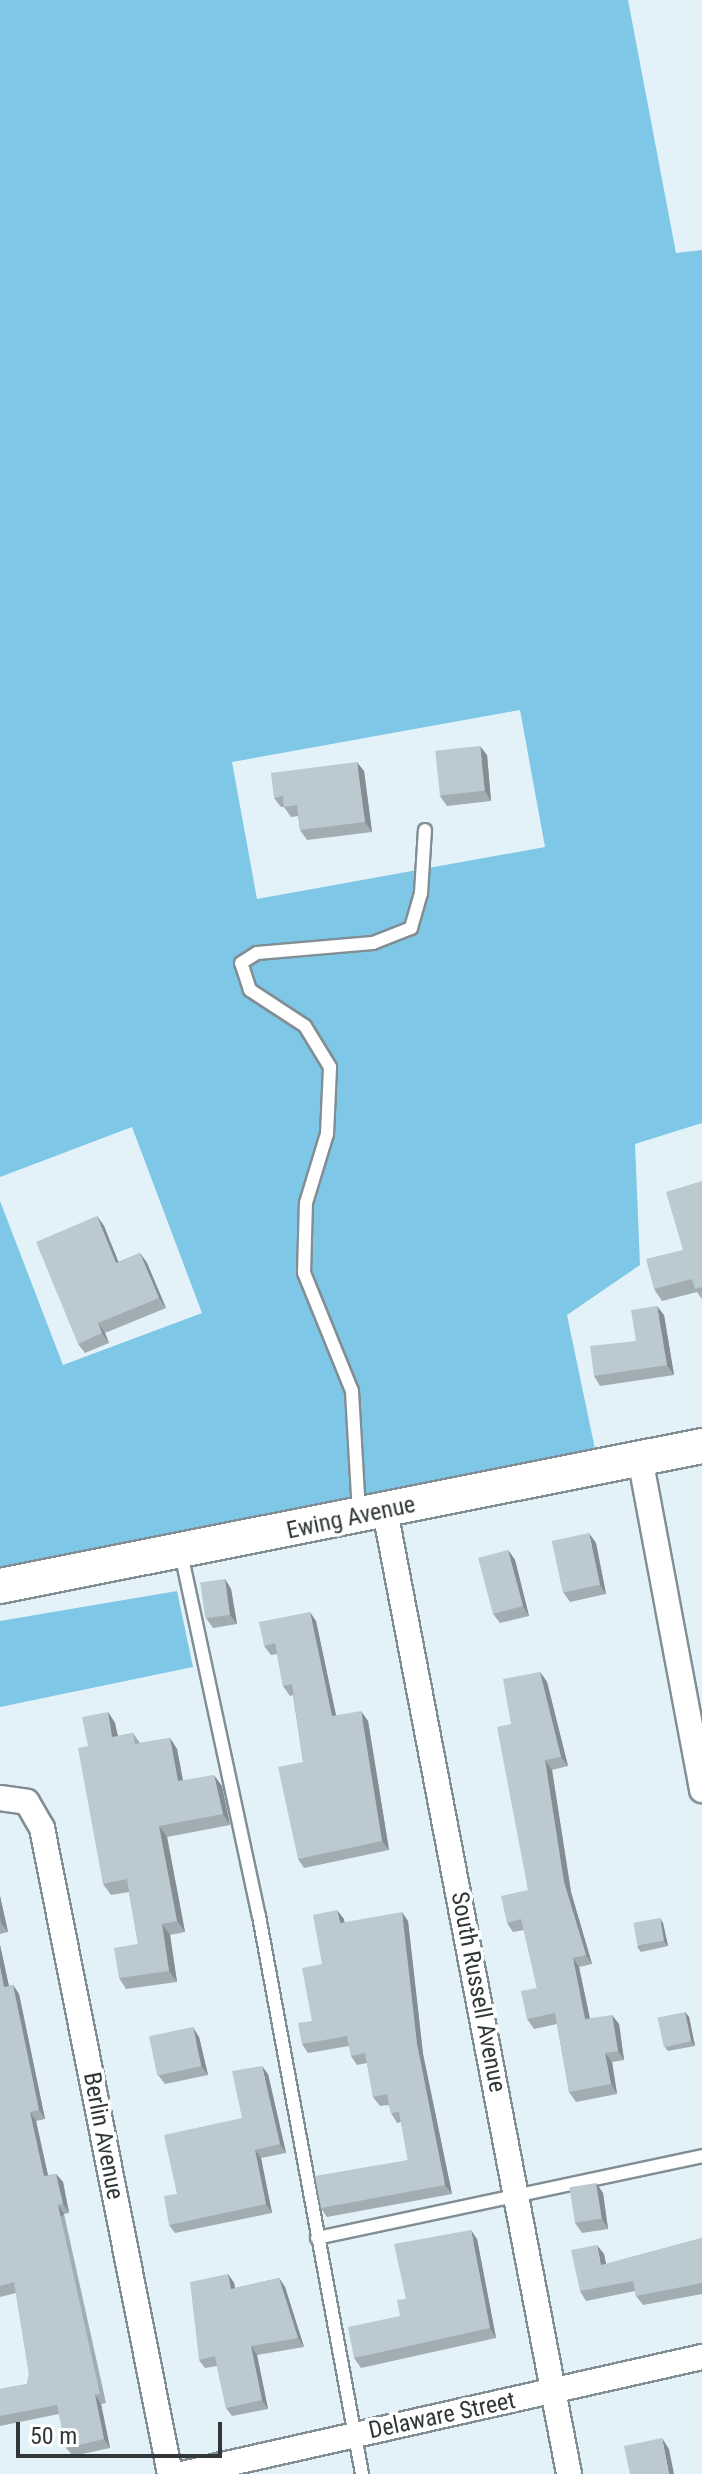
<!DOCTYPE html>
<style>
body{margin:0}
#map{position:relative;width:702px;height:2474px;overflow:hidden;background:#e3f2f8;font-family:"Roboto Condensed",sans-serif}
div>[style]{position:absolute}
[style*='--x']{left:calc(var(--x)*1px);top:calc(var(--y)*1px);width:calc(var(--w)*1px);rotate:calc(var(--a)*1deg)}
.green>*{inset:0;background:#7fc7e6}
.roads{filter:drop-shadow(2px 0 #818e94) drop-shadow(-2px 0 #818e94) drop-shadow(0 2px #818e94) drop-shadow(0 -2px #818e94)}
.lane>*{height:12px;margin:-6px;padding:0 6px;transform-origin:6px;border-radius:6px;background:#fff}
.street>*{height:24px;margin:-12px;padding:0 12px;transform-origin:12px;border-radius:12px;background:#fff}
.secondary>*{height:34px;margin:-17px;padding:0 17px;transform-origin:17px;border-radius:17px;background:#fff}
.wall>*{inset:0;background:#a1adb3}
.shaded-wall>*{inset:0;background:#838d92;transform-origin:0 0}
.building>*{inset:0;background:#bbc9d0;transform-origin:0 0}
span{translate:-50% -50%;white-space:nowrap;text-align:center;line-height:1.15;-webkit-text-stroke:7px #fff;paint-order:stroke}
.street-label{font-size:24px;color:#313739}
.scale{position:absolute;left:16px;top:2422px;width:206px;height:36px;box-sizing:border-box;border:4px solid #313739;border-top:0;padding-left:10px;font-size:24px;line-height:28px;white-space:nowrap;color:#313739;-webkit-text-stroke:6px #fff;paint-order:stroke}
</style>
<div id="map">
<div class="green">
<div style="clip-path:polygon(evenodd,0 0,628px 0,676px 253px,702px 250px,702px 1123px,635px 1144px,640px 1265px,567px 1315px,595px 1449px,0 1569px,0 1201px,63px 1365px,202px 1313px,132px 1127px,0 1177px,0 0,520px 710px,545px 847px,257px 899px,232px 762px,520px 710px)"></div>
<div style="clip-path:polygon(177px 1591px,193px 1667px,0 1707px,0 1621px)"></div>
</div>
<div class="roads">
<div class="lane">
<div style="--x:359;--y:1513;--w:122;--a:-93.3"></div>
<div style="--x:352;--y:1391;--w:127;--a:-112.1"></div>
<div style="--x:304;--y:1273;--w:70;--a:-88.4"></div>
<div style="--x:306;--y:1203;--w:72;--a:-73.1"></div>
<div style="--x:327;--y:1134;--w:67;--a:-87.4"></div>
<div style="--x:330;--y:1067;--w:48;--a:-121.4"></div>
<div style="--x:305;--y:1026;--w:66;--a:-146.8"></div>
<div style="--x:250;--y:990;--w:28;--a:-108"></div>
<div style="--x:241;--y:963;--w:19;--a:-32"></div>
<div style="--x:257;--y:953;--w:116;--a:-4.9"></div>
<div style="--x:373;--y:943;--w:41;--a:-21.5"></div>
<div style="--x:411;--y:928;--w:36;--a:-74"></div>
<div style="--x:421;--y:893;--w:63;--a:-86.4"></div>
<div style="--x:181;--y:1553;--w:371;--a:77.9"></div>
<div style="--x:259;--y:1916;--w:567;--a:79.54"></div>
<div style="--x:317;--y:2238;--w:394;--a:-12"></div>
</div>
<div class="street">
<div style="--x:640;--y:1458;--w:338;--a:79.4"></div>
<div style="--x:385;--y:1511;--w:980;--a:79.18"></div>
<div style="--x:0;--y:1798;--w:27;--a:8"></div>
<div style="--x:27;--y:1802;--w:30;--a:60"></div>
<div style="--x:42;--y:1828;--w:659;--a:78.79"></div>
<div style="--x:182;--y:2474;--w:533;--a:-12.68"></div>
</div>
<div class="secondary">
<div style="--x:0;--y:1586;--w:716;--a:-11.28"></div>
</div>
</div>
<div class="wall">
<div style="clip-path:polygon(487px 755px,491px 801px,447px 806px,440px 796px)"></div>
<div style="clip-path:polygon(364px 771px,372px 832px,307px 840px,300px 830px,298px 816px,291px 817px,284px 807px,281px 807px,274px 798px)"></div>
<div style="clip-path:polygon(702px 1181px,702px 1299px,697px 1292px,662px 1301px,654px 1289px,683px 1250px)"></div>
<div style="clip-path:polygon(97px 1216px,104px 1226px,118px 1262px,140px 1253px,147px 1263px,166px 1308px,105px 1333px,109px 1343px,85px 1353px,78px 1344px)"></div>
<div style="clip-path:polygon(664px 1315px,674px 1375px,600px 1386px,594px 1376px,636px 1341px)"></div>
<div style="clip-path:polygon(596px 1543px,606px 1594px,570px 1602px,563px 1592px)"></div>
<div style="clip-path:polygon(508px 1550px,515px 1560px,529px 1616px,500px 1623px,493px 1614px)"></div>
<div style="clip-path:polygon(225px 1579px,231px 1589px,237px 1624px,213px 1628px,206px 1618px)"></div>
<div style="clip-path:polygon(316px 1621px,336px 1715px,368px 1721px,389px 1850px,304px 1868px,298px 1859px,303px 1762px,293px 1695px,290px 1696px,283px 1686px,277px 1654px,271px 1655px,264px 1646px)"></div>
<div style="clip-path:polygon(540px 1672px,547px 1682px,568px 1766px,552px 1770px,571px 1892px,592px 1964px,579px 1967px,590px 2019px,619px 2024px,624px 2060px,612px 2062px,617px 2094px,576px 2102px,569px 2092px,557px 2024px,534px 2029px,527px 2019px,537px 1988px,524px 1930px,513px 1932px,507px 1923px,528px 1890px,511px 1724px)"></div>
<div style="clip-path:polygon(108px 1712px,115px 1723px,118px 1736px,133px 1733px,140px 1743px,170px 1738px,177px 1749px,183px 1780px,222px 1786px,230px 1825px,167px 1837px,185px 1932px,170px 1935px,177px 1982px,126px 1989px,119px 1978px,138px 1944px,129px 1892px,111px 1895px,103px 1884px,88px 1746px)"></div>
<div style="clip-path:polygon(0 1896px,8px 1932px,0 1934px)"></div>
<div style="clip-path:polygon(344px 1919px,344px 1922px,408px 1921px,423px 2054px,452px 2194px,327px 2217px,321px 2208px,408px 2160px,401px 2122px,397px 2123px,391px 2113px,389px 2105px,380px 2106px,373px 2097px,367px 2063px,357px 2065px,351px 2056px,349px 2046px,308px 2053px,302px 2044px,312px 2021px,322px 1964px)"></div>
<div style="clip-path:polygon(663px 1923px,668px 1946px,641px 1952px,637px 1947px)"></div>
<div style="clip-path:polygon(0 1945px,9px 1986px,13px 1985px,19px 1994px,45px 2119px,36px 2121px,48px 2175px,56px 2174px,63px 2182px,69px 2213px,64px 2214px,106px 2403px,101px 2404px,110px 2448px,73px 2456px,66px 2448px,59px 2414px,0 2426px,0 2389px,27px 2384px,29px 2374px,16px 2293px,0 2297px)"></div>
<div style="clip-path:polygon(685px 2012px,689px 2017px,695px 2046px,668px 2051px,664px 2046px)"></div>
<div style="clip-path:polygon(199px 2037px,208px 2075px,165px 2084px,158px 2075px)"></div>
<div style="clip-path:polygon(268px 2074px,286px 2153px,261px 2158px,272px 2213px,175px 2233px,169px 2225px,177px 2194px,242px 2118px)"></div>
<div style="clip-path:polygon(596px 2183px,603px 2193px,608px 2229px,582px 2233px,575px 2223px)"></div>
<div style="clip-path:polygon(702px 2238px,702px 2294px,643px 2305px,636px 2296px,635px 2291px,586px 2301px,580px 2291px,604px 2254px,606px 2264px)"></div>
<div style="clip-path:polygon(477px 2239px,496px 2338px,361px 2368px,354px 2358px,400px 2316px,406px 2299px)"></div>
<div style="clip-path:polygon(228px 2274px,234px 2283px,235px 2288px,279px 2278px,285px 2287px,304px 2347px,257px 2355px,268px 2409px,232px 2416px,226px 2408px,217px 2366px,205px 2368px,199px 2360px)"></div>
</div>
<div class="shaded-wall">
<div style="clip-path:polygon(480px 746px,487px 755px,491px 801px,485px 791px)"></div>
<div style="clip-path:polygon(357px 762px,364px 771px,372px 832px,365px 822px)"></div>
<div style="clip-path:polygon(97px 1216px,104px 1226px,123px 1273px,116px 1263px)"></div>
<div style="clip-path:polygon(140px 1253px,147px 1263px,166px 1308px,159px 1298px)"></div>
<div style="clip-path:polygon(657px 1306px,664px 1315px,674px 1375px,667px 1365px)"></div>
<div style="clip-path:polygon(98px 1323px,105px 1333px,109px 1343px,102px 1333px)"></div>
<div style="clip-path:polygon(589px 1533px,596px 1543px,606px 1594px,600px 1585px)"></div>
<div style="clip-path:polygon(508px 1550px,515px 1560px,529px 1616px,523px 1606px)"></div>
<div style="clip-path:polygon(225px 1579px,231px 1589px,237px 1624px,230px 1615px)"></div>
<div style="clip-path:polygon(310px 1612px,316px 1621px,338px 1725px,332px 1716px)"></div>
<div style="clip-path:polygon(540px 1672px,547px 1682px,568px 1766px,561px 1757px)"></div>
<div style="clip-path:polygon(361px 1711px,368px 1721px,389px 1850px,382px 1841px)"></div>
<div style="clip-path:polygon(108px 1712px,115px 1723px,120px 1748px,112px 1737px)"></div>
<div style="clip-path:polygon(170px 1738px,177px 1749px,185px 1792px,178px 1781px)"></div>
<div style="clip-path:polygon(545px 1760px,552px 1770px,571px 1892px,592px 1964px,586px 1955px,564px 1882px)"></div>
<div style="clip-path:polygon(214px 1775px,222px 1786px,230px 1825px,223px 1814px)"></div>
<div style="clip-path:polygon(159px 1826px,167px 1837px,185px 1932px,177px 1921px)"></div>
<div style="clip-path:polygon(0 1896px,8px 1932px,1px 1923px,0 1916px)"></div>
<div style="clip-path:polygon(337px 1910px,344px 1919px,346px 1932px,340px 1923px)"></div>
<div style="clip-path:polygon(402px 1912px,408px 1921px,423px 2054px,452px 2194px,445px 2185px,417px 2044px)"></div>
<div style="clip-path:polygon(660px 1918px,663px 1923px,668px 1946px,664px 1941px)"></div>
<div style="clip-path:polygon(162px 1924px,170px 1935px,177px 1982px,169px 1971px)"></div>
<div style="clip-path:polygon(0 1945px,11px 1996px,4px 1987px,0 1966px)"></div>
<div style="clip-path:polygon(573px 1958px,579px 1967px,592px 2029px,585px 2019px)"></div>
<div style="clip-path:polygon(13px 1985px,19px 1994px,45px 2119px,39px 2110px)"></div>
<div style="clip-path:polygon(685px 2012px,689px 2017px,695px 2046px,691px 2041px)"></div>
<div style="clip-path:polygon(612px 2015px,619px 2024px,624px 2060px,618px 2051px)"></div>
<div style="clip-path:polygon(193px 2027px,199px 2037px,208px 2075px,201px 2066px)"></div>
<div style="clip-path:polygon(605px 2053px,612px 2062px,617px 2094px,611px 2084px)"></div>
<div style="clip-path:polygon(262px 2066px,268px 2074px,286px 2153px,280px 2144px)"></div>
<div style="clip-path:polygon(30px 2112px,36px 2121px,50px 2185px,44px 2176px)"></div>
<div style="clip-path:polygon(255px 2150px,261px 2158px,272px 2213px,266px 2204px)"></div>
<div style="clip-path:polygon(56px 2174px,63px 2182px,69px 2213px,63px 2204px)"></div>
<div style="clip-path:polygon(596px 2183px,603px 2193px,608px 2229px,602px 2219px)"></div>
<div style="left:58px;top:2205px;width:11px;height:194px;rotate:56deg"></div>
<div style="clip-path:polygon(471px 2230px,477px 2239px,496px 2338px,490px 2328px)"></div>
<div style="clip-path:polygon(597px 2245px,604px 2254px,608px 2274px,601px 2265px)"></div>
<div style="clip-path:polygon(228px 2274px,234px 2283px,237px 2298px,231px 2289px)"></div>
<div style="clip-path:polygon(279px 2278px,285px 2287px,304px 2347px,298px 2338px)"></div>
<div style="clip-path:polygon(251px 2346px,257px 2355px,268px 2409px,262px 2400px)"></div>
<div style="clip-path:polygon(95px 2395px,101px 2404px,110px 2448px,104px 2439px)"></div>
<div style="clip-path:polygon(662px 2438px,669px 2449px,674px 2474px,669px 2474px)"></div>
</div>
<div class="building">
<div style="left:480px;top:746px;width:45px;height:45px;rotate:84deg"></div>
<div style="clip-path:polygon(357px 762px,365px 822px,300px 830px,297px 805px,284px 807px,283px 796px,274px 798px,271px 773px)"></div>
<div style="clip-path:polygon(702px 1181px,702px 1287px,695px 1289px,692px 1279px,654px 1289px,646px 1259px,683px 1250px,666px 1192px)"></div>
<div style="clip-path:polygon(97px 1216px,116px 1263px,140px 1253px,159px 1298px,98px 1323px,102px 1333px,78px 1344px,36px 1242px)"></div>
<div style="clip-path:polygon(657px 1306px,667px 1365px,594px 1376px,590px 1346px,636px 1341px,631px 1310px)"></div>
<div style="left:589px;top:1533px;width:53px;height:38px;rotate:78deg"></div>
<div style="left:508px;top:1550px;width:58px;height:31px;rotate:75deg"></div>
<div style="left:225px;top:1579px;width:36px;height:25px;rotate:82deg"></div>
<div style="clip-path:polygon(310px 1612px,332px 1716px,361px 1711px,382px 1841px,298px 1859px,278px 1767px,303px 1762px,292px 1684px,283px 1686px,275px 1643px,264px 1646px,259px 1622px)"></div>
<div style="clip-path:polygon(540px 1672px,561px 1757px,545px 1760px,564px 1882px,586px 1955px,573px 1958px,585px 2019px,612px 2015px,618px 2051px,605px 2053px,611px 2084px,569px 2092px,555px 2013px,527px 2019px,521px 1991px,537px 1988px,521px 1919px,507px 1923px,501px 1896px,528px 1890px,497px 1727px,511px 1724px,503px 1679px)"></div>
<div style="clip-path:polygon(108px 1712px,112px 1737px,133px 1733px,135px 1744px,170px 1738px,178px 1781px,214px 1775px,223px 1814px,159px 1826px,177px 1921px,162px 1924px,169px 1971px,119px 1978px,114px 1948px,138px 1944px,127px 1879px,103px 1884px,78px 1748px,88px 1746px,82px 1717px)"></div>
<div style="clip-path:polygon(337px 1910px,340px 1923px,402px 1912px,417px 2044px,445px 2185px,321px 2208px,315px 2176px,408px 2160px,399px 2112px,391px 2113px,387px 2094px,373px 2097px,365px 2053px,351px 2056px,347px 2036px,302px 2044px,298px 2023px,312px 2021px,302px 1968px,322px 1964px,313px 1915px)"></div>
<div style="left:660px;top:1918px;width:23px;height:27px;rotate:80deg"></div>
<div style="clip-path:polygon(0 1966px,4px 1987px,13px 1985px,39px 2110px,30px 2112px,44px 2176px,56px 2174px,63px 2204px,58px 2205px,100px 2394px,95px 2395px,104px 2439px,66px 2448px,57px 2405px,0 2416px,0 2389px,27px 2384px,29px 2374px,14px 2282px,0 2286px)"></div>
<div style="left:685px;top:2012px;width:30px;height:28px;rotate:78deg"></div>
<div style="left:193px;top:2027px;width:40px;height:45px;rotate:78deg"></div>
<div style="clip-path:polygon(262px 2066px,280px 2144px,255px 2150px,266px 2204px,169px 2225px,164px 2196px,177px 2194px,164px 2135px,242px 2118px,232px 2071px)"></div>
<div style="left:596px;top:2183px;width:36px;height:27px;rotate:81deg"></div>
<div style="clip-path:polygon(471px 2230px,490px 2328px,354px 2358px,348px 2327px,400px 2316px,397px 2300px,406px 2299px,394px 2244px)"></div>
<div style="clip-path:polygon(702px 2238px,702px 2283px,636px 2296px,633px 2281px,580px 2291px,571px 2250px,597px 2245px,601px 2265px)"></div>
<div style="clip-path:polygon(228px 2274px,231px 2289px,279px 2278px,298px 2338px,251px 2346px,262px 2400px,226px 2408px,215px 2356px,199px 2360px,190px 2282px)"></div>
<div style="clip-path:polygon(662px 2438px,669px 2474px,630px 2474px,624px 2446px)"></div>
</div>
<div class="street-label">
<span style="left:351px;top:1518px;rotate:-12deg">Ewing Avenue</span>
<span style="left:478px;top:1992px;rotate:79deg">South Russell Avenue</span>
<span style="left:103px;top:2136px;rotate:79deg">Berlin Avenue</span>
<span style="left:442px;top:2416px;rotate:-12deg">Delaware Street</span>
</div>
<div class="scale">50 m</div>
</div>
